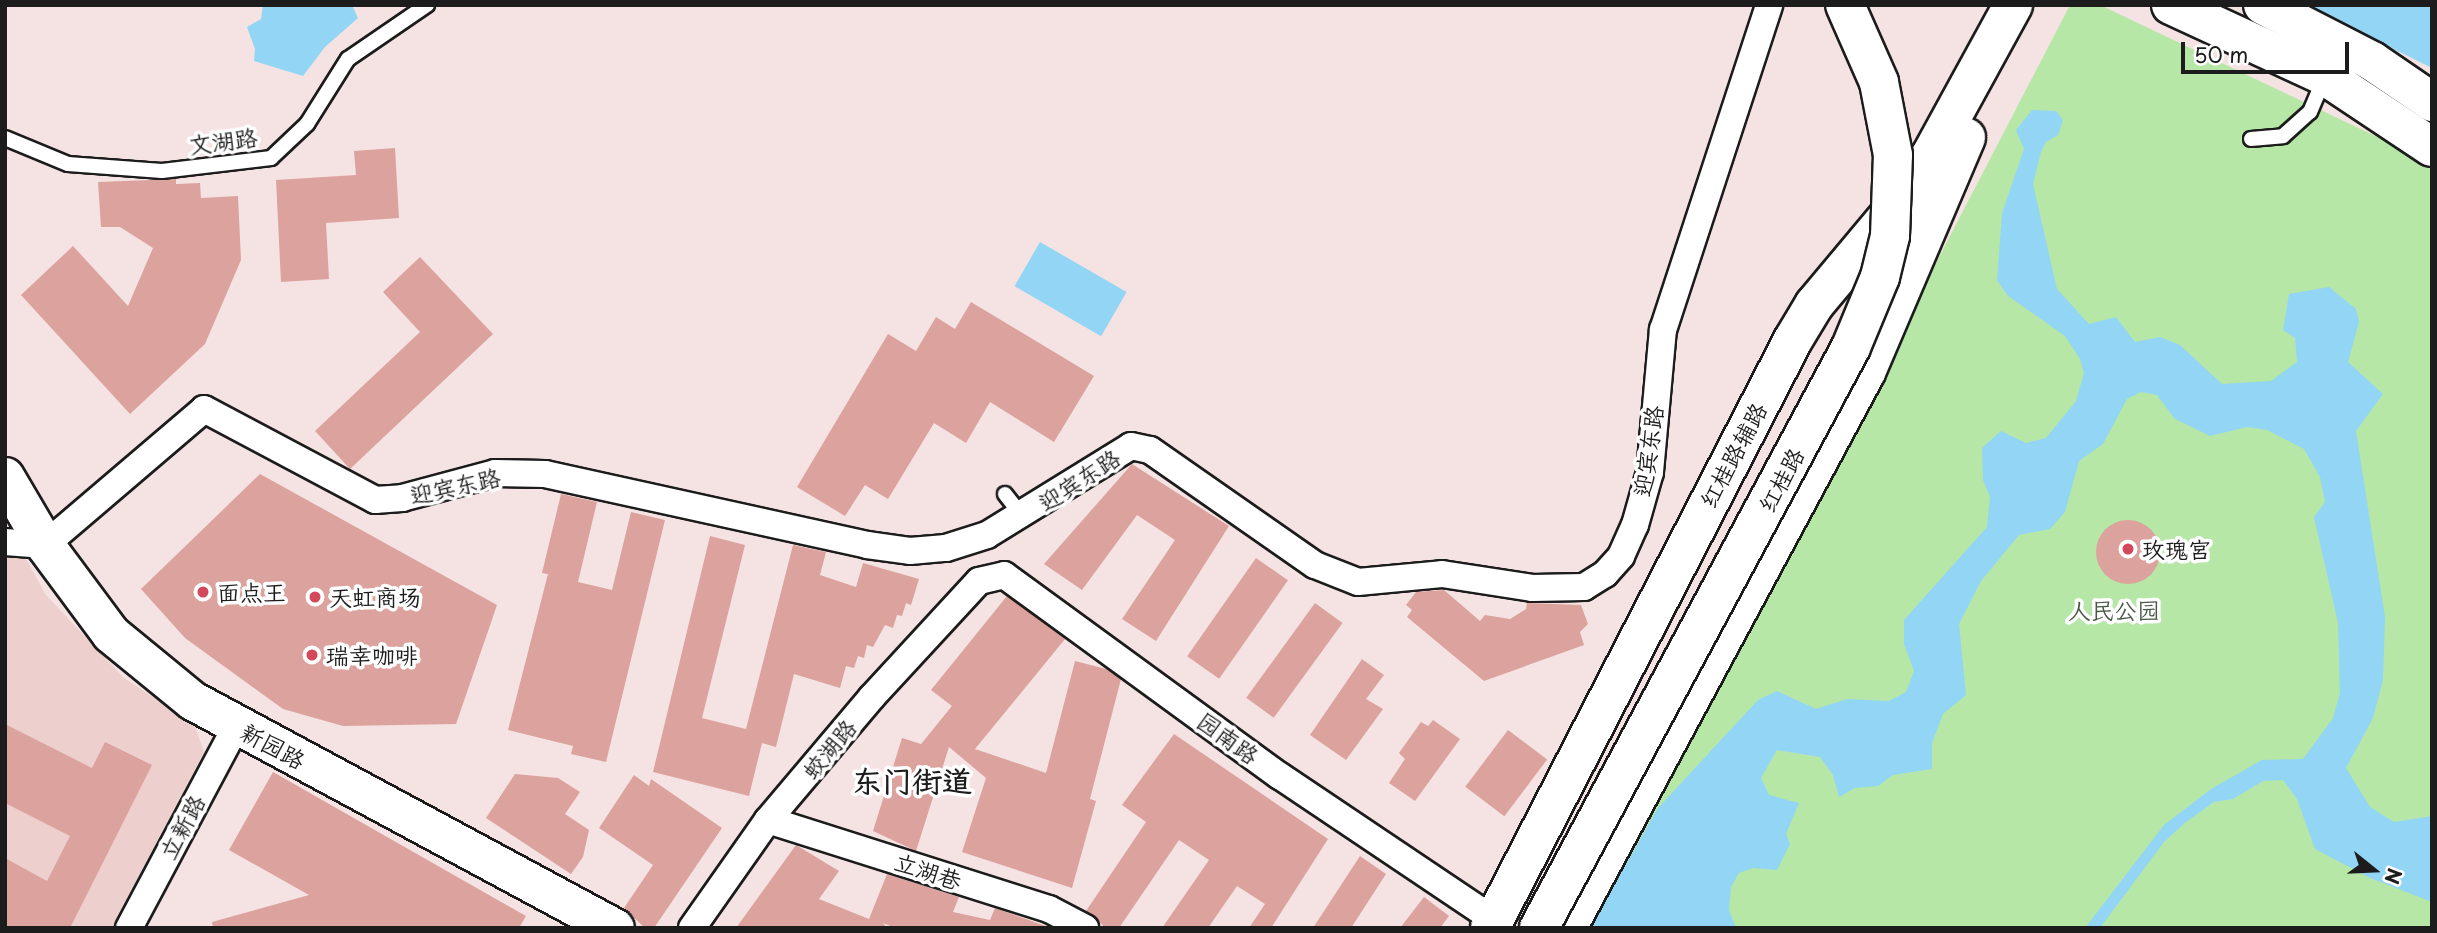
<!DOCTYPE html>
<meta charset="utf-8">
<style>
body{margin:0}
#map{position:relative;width:2437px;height:933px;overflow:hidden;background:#f4e3e2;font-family:"Playpen Sans","LXGW WenKai TC",sans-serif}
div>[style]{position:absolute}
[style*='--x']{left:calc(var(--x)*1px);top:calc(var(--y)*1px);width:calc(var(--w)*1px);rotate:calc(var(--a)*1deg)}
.built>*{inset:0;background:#edd0ce}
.green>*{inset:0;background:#b6e7a7}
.water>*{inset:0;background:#93d5f4;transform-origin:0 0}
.building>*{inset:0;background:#dca29e;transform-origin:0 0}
.round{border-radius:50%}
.roads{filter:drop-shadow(2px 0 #1c1c1c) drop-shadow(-2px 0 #1c1c1c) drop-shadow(0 2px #1c1c1c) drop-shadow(0 -2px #1c1c1c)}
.lane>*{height:14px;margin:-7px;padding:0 7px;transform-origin:7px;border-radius:7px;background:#fff}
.street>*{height:26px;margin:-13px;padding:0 13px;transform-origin:13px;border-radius:13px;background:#fff}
.secondary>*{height:38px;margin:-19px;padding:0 19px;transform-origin:19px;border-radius:19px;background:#fff}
.bridges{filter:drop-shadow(2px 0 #1c1c1c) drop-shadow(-2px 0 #1c1c1c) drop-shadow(0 2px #1c1c1c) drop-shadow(0 -2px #1c1c1c)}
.secondary-bridge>*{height:38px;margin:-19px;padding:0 19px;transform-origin:19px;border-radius:19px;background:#fff}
.dots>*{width:19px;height:19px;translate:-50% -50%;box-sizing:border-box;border:4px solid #fff;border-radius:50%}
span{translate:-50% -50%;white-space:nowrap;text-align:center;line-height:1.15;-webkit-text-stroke:7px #fff;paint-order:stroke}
.street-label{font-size:23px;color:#1c1c1c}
.poi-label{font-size:23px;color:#1c1c1c}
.left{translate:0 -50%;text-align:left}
.park-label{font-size:23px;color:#4a5946}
.district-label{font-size:30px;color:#1c1c1c;font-weight:700}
.frame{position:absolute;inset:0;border:7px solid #1c1c1c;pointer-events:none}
.north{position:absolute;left:2339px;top:835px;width:70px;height:70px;-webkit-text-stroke:5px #fff;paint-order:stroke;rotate:108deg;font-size:19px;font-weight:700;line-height:28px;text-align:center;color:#1c1c1c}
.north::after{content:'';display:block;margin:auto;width:24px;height:32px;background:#1c1c1c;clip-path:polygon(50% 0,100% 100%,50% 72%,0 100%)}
.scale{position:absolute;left:2181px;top:42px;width:168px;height:32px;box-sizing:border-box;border:4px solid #1c1c1c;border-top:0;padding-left:9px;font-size:21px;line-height:24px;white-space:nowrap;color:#1c1c1c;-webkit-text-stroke:5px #fff;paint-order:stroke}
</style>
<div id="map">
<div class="built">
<div style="clip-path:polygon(5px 521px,46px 595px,124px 678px,194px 724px,204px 752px,111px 928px,5px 928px)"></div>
</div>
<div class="green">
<div style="clip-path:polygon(2070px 5px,2100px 5px,2432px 163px,2432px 928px,1582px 928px,1800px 525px)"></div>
</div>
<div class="water">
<div style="clip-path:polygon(263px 5px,352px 5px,358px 18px,325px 47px,303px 76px,254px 61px,255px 49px,247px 27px,261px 19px)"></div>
<div style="clip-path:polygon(2300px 5px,2432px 5px,2432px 68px,2343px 24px)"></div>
<div style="clip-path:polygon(2032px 110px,2056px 111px,2063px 120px,2058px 135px,2046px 142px,2041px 152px,2033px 184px,2057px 289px,2089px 324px,2116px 317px,2135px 342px,2160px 337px,2180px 345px,2222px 384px,2271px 381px,2297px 362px,2295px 338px,2283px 330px,2289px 294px,2329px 287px,2356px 309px,2359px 322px,2348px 362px,2383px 394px,2356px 431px,2385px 617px,2383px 680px,2373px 718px,2346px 768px,2370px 807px,2394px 822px,2432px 816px,2432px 902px,2370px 878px,2315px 849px,2297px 799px,2283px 780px,2263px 781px,2233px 799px,2214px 802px,2186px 822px,2164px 842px,2100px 928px,2085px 928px,2164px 825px,2211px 789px,2262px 760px,2303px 759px,2333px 718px,2340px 693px,2338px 623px,2314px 517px,2325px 502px,2320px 477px,2304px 449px,2267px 430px,2247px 427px,2210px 436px,2175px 419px,2157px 395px,2141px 392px,2127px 399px,2103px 444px,2079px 461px,2065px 512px,2050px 529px,2019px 535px,1981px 581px,1959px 624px,1966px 695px,1943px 714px,1932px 743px,1932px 769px,1893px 775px,1878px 786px,1855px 788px,1839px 797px,1833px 775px,1820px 757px,1777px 750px,1761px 778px,1769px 795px,1799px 803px,1786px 834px,1790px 844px,1777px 870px,1753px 868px,1739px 873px,1731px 887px,1729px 910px,1736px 928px,1590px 928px,1658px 808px,1758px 700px,1777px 691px,1816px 709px,1847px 699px,1889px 701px,1906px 692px,1914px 671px,1904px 644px,1904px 620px,1987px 527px,1990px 497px,1983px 480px,1982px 448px,2001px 431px,2026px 443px,2046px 438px,2076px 401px,2084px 373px,2080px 359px,2065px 336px,2008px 296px,1997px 280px,2002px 213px,2024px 149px,2016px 130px)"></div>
<div style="left:1040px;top:242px;width:100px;height:51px;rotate:30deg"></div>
</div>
<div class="building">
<div style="clip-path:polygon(395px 148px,399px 218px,326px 223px,329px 279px,281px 282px,276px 180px,356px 175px,354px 151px)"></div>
<div style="clip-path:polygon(176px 179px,176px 184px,200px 183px,201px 198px,238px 196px,241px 260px,205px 344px,130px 414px,21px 295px,73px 246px,128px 306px,153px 248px,120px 227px,101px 227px,98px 182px)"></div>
<div style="clip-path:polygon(420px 257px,493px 334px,350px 469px,315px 431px,420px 332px,383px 292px)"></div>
<div style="clip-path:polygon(971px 302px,1094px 376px,1054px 442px,990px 402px,966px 443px,934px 423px,888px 499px,865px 485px,845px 516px,797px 487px,888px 334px,916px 351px,936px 317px,955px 329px)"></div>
<div style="clip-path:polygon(1132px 464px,1229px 526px,1156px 641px,1122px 619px,1175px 540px,1137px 515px,1082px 590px,1044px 564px)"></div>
<div style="clip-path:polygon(260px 474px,497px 605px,456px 724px,343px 726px,283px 709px,185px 638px,141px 589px)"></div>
<div style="clip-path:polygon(561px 494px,597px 502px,578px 582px,612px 590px,631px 512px,665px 520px,606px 762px,571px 754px,573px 746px,508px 730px,548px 574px,542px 573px)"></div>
<div class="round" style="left:2096px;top:520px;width:64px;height:64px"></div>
<div style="clip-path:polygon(710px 536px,745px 545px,702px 718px,746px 729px,793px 545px,826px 552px,820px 575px,856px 587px,863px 563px,919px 579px,911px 605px,906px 603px,902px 616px,897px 615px,893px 628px,885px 625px,873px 647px,867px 645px,864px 658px,858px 656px,854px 668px,846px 666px,840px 688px,794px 674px,776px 747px,762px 743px,749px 796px,653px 772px)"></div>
<div style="left:1256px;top:558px;width:39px;height:120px;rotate:35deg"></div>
<div style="clip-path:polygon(1444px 590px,1480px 621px,1485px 615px,1510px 619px,1526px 609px,1527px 603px,1581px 605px,1588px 624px,1580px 632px,1584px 645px,1484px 681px,1407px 617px,1412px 610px,1406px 605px,1416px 592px)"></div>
<div style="clip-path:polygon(1007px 596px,1065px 639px,975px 749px,1046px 773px,1075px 661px,1106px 669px,1121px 679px,1090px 799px,1096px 801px,1072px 888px,962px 852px,986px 778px,949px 747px,916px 851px,873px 831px,902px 738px,921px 744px,952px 706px,931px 690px)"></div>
<div style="left:1315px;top:603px;width:34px;height:117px;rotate:36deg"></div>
<div style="clip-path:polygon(1362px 659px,1384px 675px,1366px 699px,1383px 709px,1346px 760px,1310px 735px)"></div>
<div style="clip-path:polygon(1433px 720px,1460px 739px,1415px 801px,1389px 783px,1405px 759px,1399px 753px,1421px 722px,1428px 726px)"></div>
<div style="clip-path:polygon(5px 724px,92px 768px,105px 742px,152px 765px,70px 928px,5px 928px,5px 858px,47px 881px,70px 836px,5px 803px)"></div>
<div style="left:1508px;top:730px;width:49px;height:71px;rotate:37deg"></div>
<div style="clip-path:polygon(1174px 734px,1328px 839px,1271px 928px,1249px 928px,1265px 904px,1237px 886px,1208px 928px,1162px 928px,1209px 860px,1179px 840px,1119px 928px,1106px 928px,1086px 911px,1146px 822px,1122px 805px)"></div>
<div style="clip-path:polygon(273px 772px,526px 916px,519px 928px,213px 928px,212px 922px,309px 895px,229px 850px)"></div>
<div style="clip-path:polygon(515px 774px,558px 778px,580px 792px,565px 814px,589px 830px,583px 857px,571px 874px,486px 818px)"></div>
<div style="clip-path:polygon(634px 775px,649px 786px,651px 779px,722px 828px,654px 928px,645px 928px,624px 908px,653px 865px,599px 828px)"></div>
<div style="clip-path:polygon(796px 845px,839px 871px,819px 899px,869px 919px,887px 874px,959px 897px,953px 912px,990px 920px,995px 908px,1051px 928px,895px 928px,883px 923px,887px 928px,736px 928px)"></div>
<div style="clip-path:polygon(1360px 856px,1386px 874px,1351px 928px,1313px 928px)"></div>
<div style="clip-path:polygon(1424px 897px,1449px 916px,1440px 928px,1400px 928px)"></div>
</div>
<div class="roads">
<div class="lane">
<div style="--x:5;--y:138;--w:68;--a:22.4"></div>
<div style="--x:68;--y:164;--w:94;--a:4.3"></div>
<div style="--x:162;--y:171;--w:110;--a:-6.8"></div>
<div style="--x:271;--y:158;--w:50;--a:-43.4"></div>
<div style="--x:307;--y:124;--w:77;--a:-57.8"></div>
<div style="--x:348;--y:59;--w:96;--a:-34.4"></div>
<div style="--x:2251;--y:139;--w:32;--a:-5"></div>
<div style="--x:2283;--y:136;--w:36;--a:-42"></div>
<div style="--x:2310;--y:112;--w:39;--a:-67"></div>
<div style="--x:1005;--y:494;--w:28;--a:52"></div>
</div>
<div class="street">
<div style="--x:5;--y:542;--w:40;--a:4.3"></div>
<div style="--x:45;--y:545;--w:209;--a:-40.5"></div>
<div style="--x:204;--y:409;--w:194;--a:28"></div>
<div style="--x:375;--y:500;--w:27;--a:-4"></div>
<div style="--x:402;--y:498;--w:96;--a:-15"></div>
<div style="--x:495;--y:473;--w:50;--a:1.1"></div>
<div style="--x:545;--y:474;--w:330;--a:12.4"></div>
<div style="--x:867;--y:545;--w:43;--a:7.9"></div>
<div style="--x:910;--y:551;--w:36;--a:-5"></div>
<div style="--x:946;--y:548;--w:43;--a:-17.6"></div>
<div style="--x:987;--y:535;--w:169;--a:-31.7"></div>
<div style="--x:1131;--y:446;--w:19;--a:12"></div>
<div style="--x:1150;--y:450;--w:201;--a:34.9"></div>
<div style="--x:1315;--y:565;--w:46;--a:21.6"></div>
<div style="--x:1358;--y:582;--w:84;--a:-5.4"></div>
<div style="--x:1442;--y:574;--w:91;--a:8.8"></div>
<div style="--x:1532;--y:588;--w:52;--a:-1.1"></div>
<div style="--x:1584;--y:587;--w:25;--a:-32"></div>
<div style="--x:1605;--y:574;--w:24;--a:-48"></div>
<div style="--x:1621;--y:556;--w:34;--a:-66"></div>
<div style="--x:1635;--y:525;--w:55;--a:-74.2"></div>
<div style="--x:1650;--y:472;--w:143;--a:-84.8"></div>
<div style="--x:1663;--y:330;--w:342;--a:-71.9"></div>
<div style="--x:768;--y:820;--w:295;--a:17.6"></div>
<div style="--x:1049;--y:909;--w:41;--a:27.8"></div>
<div style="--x:129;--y:928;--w:228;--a:-62"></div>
<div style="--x:692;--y:928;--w:132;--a:-54.9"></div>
<div style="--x:768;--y:820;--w:160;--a:-49.8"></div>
<div style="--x:871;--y:698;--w:159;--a:-47.3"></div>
<div style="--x:979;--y:581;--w:26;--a:-13"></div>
<div style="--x:1004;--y:575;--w:341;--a:36.1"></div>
<div style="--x:1280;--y:776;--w:239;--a:33.9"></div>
</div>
<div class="secondary">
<div style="--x:2171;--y:5;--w:170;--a:24.8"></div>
<div style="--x:2325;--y:76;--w:128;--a:33.6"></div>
<div style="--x:2263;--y:5;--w:123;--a:27.2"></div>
<div style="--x:2372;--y:61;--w:73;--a:34.3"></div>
<div style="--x:5;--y:477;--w:79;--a:59.5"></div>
<div style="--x:45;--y:545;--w:111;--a:53.4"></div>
<div style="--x:111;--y:634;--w:106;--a:39.3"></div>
<div style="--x:193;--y:701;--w:479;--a:28.3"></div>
<div style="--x:1490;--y:928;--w:661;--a:-62.74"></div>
<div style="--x:1793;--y:340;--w:41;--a:-59"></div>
<div style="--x:1814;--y:305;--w:120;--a:-50.1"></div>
<div style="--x:1891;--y:213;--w:70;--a:-55.4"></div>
<div style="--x:1931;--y:155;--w:171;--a:-61.3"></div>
<div style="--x:1567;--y:928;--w:631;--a:-61.73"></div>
<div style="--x:1866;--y:372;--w:255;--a:-66.9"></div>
</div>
</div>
<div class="bridges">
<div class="secondary-bridge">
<div style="--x:1539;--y:928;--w:659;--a:-61.76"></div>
<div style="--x:1851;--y:347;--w:76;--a:-67.5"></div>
<div style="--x:1880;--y:277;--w:42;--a:-76.3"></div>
<div style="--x:1890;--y:236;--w:81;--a:-87.9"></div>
<div style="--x:1893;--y:155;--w:74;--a:-100.9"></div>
<div style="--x:1879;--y:82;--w:84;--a:-113.8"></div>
</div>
</div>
<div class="dots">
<div style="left:2128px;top:549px;background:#d1495b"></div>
<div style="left:203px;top:592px;background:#d1495b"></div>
<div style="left:315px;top:597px;background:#d1495b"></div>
<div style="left:312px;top:655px;background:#d1495b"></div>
</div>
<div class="street-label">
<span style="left:223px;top:141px;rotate:-7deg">文湖路</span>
<span style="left:1648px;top:451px;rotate:-82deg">迎宾东路</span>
<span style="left:1733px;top:455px;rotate:-62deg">红桂路辅路</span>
<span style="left:1079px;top:480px;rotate:-33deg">迎宾东路</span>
<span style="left:1781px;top:480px;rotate:-62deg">红桂路</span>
<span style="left:455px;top:486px;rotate:-12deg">迎宾东路</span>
<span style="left:1228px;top:738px;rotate:36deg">园南路</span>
<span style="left:273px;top:746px;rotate:28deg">新园路</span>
<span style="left:829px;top:749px;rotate:-50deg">蛟湖路</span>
<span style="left:182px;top:827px;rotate:-62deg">立新路</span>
<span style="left:928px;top:871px;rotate:18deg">立湖巷</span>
</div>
<div class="poi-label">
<span class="left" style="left:2142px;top:549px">玫瑰宫</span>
<span class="left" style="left:217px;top:592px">面点王</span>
<span class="left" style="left:329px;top:597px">天虹商场</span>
<span class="left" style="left:326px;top:655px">瑞幸咖啡</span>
</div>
<div class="park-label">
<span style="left:2114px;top:610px">人民公园</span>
</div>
<div class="district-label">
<span style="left:912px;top:780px">东门街道</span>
</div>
<div class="frame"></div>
<div class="north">N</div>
<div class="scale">50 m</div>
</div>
